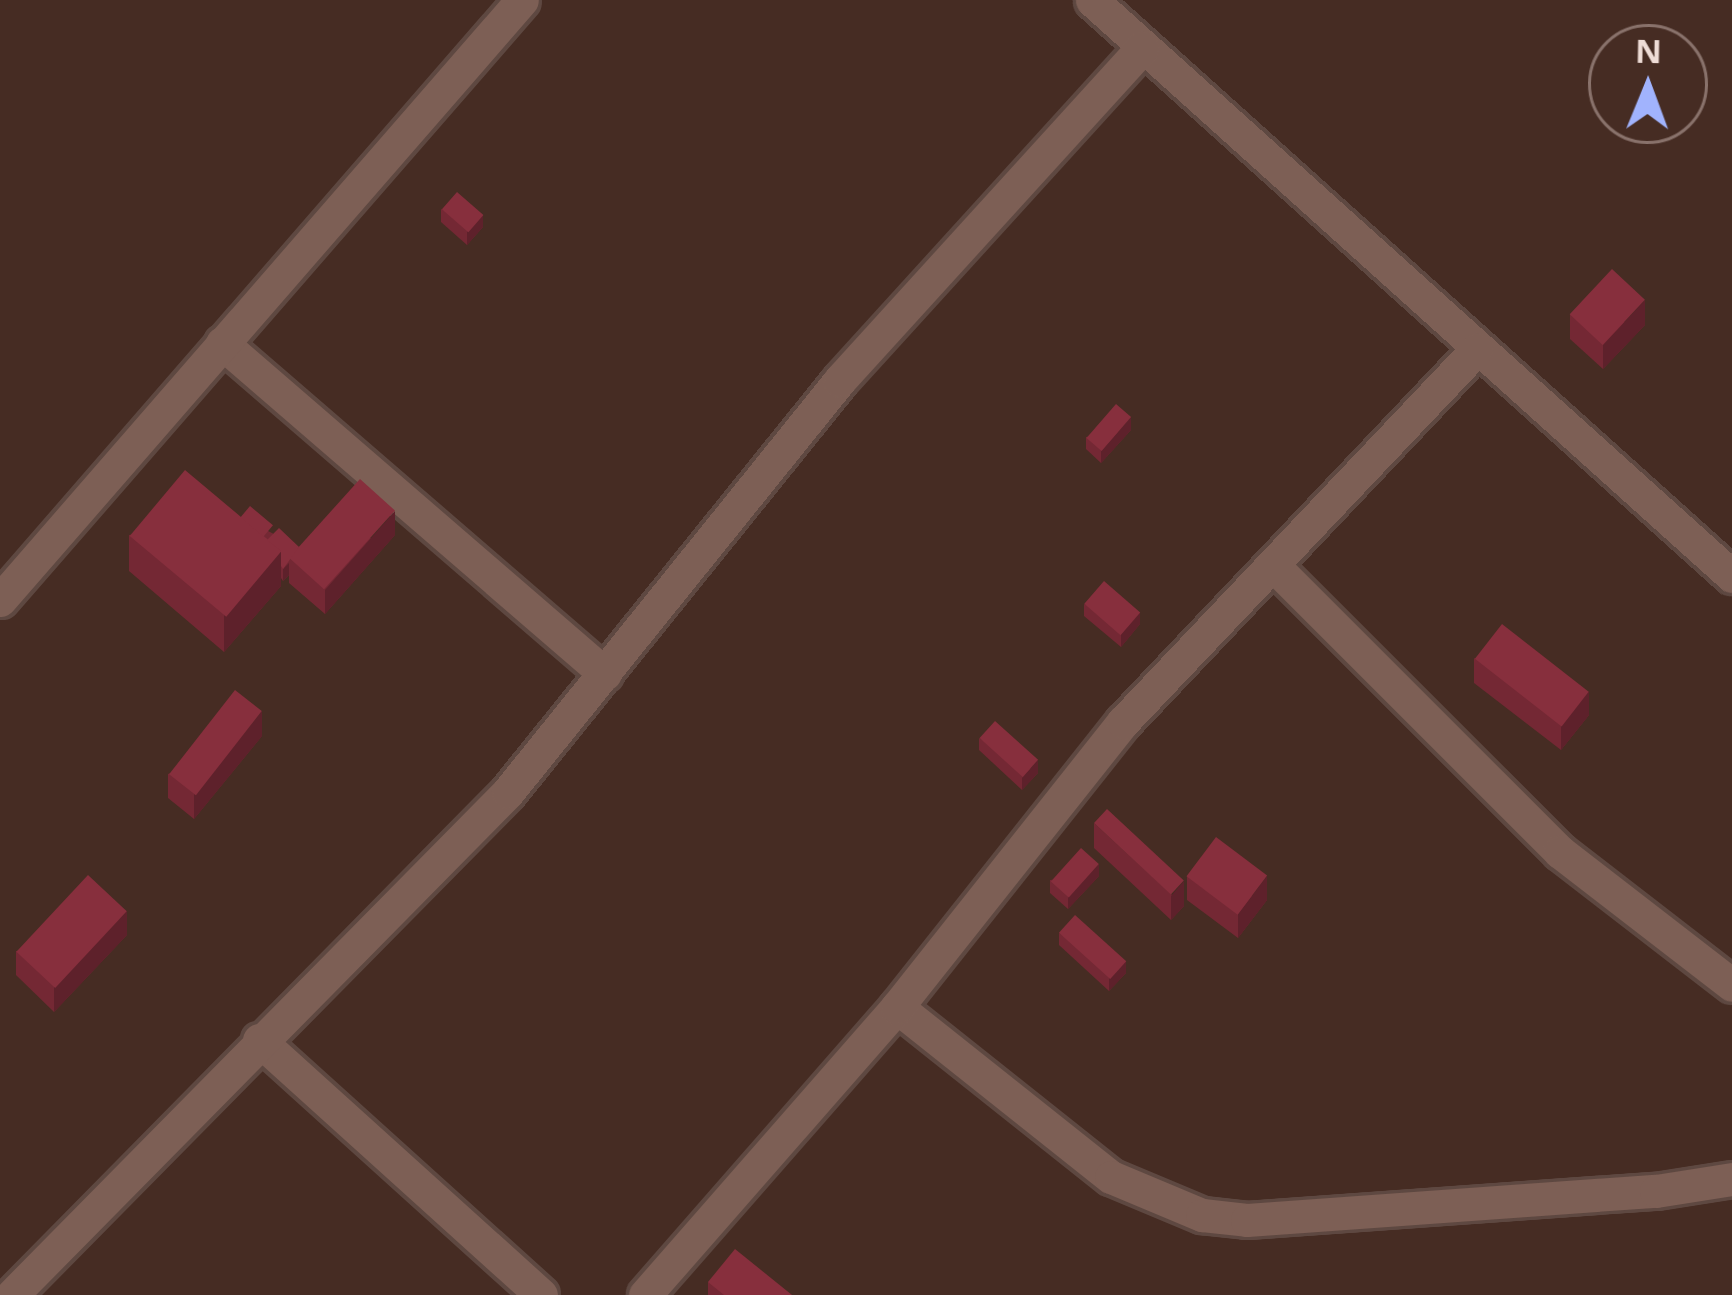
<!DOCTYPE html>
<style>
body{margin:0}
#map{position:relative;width:1732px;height:1295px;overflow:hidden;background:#462c23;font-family:"Open Sans",sans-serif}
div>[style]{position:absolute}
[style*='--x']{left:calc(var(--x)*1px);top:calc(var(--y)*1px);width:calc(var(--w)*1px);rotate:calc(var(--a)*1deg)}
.roads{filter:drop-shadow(3px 0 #5e4841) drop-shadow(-3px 0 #5e4841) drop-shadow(0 3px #5e4841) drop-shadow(0 -3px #5e4841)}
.minor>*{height:33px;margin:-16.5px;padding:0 16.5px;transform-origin:16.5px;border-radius:16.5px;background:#7d5f55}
.wall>*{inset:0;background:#742834}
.shaded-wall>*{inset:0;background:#5e212b}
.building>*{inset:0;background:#872f3d;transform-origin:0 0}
span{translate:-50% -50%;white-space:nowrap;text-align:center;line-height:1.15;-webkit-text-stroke:12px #462c23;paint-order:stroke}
.north{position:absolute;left:1588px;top:24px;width:120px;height:120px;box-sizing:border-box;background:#462c23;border:3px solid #89726b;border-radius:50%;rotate:1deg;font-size:33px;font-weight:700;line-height:48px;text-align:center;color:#eedcd6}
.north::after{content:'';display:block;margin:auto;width:42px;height:54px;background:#a1b3fd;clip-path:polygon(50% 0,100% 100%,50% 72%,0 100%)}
</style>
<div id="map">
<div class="roads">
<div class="minor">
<div style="--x:1092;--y:0;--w:861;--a:41.99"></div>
<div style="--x:222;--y:343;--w:506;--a:40.83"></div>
<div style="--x:1275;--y:567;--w:403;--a:45"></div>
<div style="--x:1560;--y:852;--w:217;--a:37.7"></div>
<div style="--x:0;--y:600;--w:795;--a:-48.98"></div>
<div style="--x:897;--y:1007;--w:273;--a:38.5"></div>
<div style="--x:1111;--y:1177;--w:99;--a:22.7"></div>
<div style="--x:1202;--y:1215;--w:45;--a:6.3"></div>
<div style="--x:1247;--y:1220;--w:410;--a:-4.1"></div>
<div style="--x:1656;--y:1191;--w:77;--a:-9"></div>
<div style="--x:259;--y:1040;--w:380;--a:42.1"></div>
<div style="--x:12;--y:1295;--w:706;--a:-45.4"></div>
<div style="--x:508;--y:792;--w:529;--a:-51.14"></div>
<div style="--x:840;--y:380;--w:449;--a:-47.7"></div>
<div style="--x:645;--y:1295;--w:383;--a:-48.8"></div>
<div style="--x:897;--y:1007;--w:364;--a:-51.6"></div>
<div style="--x:1123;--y:722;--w:513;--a:-46.5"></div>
</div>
</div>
<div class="wall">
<div style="clip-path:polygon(441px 209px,483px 227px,467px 245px,441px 222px)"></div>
<div style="clip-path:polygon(1570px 314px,1645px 325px,1603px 369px,1570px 339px)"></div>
<div style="clip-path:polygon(1131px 430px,1101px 463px,1086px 449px,1086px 437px)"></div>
<div style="clip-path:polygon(241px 517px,299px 547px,395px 535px,325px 614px,289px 583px,289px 575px,283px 581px,281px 578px,281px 586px,224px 652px,129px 571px,129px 535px)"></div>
<div style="clip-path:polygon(1084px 604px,1140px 624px,1121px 647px,1084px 616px)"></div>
<div style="clip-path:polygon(1474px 658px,1589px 715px,1561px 750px,1474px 683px)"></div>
<div style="clip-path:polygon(262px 736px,194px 819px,168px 798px,168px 774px)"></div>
<div style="clip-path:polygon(979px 738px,1038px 773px,1022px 790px,979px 750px)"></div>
<div style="clip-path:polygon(1094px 823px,1184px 906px,1171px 920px,1094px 848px)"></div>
<div style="clip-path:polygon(1099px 876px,1068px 909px,1050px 893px,1050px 880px)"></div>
<div style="clip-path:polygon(1187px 876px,1267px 900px,1238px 938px,1187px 900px)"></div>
<div style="clip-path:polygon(1059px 933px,1126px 973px,1109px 991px,1059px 945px)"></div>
<div style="clip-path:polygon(127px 935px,54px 1012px,16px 975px,16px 951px)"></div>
<div style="clip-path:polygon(708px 1282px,792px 1295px,708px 1295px)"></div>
</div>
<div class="shaded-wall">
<div style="clip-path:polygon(483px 215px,483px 227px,467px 245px,467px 232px)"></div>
<div style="clip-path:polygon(1645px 300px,1645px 325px,1603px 369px,1603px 345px)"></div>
<div style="clip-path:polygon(1131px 417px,1131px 430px,1101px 463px,1101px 451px)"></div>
<div style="clip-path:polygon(395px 511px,395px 535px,325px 614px,325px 590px)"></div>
<div style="clip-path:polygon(281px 551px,281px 586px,224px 652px,224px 616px)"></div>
<div style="clip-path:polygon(289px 563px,289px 575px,283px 581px,283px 569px)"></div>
<div style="clip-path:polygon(1140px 612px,1140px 624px,1121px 647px,1121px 634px)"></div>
<div style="clip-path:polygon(1589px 691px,1589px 715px,1561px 750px,1561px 726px)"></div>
<div style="clip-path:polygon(262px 711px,262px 736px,194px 819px,194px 795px)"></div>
<div style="clip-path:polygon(1038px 760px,1038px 773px,1022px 790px,1022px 778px)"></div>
<div style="clip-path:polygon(1099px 864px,1099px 876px,1068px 909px,1068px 896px)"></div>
<div style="clip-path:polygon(1267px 876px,1267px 900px,1238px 938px,1238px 914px)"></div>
<div style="clip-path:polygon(1184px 881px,1184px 906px,1171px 920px,1171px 896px)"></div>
<div style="clip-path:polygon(127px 911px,127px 935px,54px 1012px,54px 987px)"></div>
<div style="clip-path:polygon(1126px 961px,1126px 973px,1109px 991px,1109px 979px)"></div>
</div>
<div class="building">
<div style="left:457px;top:192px;width:35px;height:23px;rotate:41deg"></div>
<div style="left:1612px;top:269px;width:45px;height:62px;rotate:43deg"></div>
<div style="left:1116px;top:404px;width:20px;height:45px;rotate:41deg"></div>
<div style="left:185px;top:470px;width:126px;height:86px;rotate:40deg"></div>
<div style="left:360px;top:479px;width:47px;height:106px;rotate:42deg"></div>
<div style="left:250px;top:506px;width:30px;height:15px;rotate:40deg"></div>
<div style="clip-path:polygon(279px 528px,299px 547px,283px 569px,281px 566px,281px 551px,267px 540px)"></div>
<div style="left:1104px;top:581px;width:48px;height:30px;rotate:41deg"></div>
<div style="left:1502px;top:624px;width:110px;height:44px;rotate:38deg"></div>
<div style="left:235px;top:690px;width:34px;height:107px;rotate:38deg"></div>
<div style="left:995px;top:721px;width:58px;height:23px;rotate:42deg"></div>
<div style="left:1107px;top:809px;width:105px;height:19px;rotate:43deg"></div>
<div style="left:1216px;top:837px;width:64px;height:49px;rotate:37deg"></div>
<div style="left:1081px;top:848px;width:24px;height:45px;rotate:42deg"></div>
<div style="left:88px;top:875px;width:53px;height:105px;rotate:43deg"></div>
<div style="left:1075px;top:915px;width:69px;height:24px;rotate:42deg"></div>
<div style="clip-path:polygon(735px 1249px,792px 1295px,724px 1295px,708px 1282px)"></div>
</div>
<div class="north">N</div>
</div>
